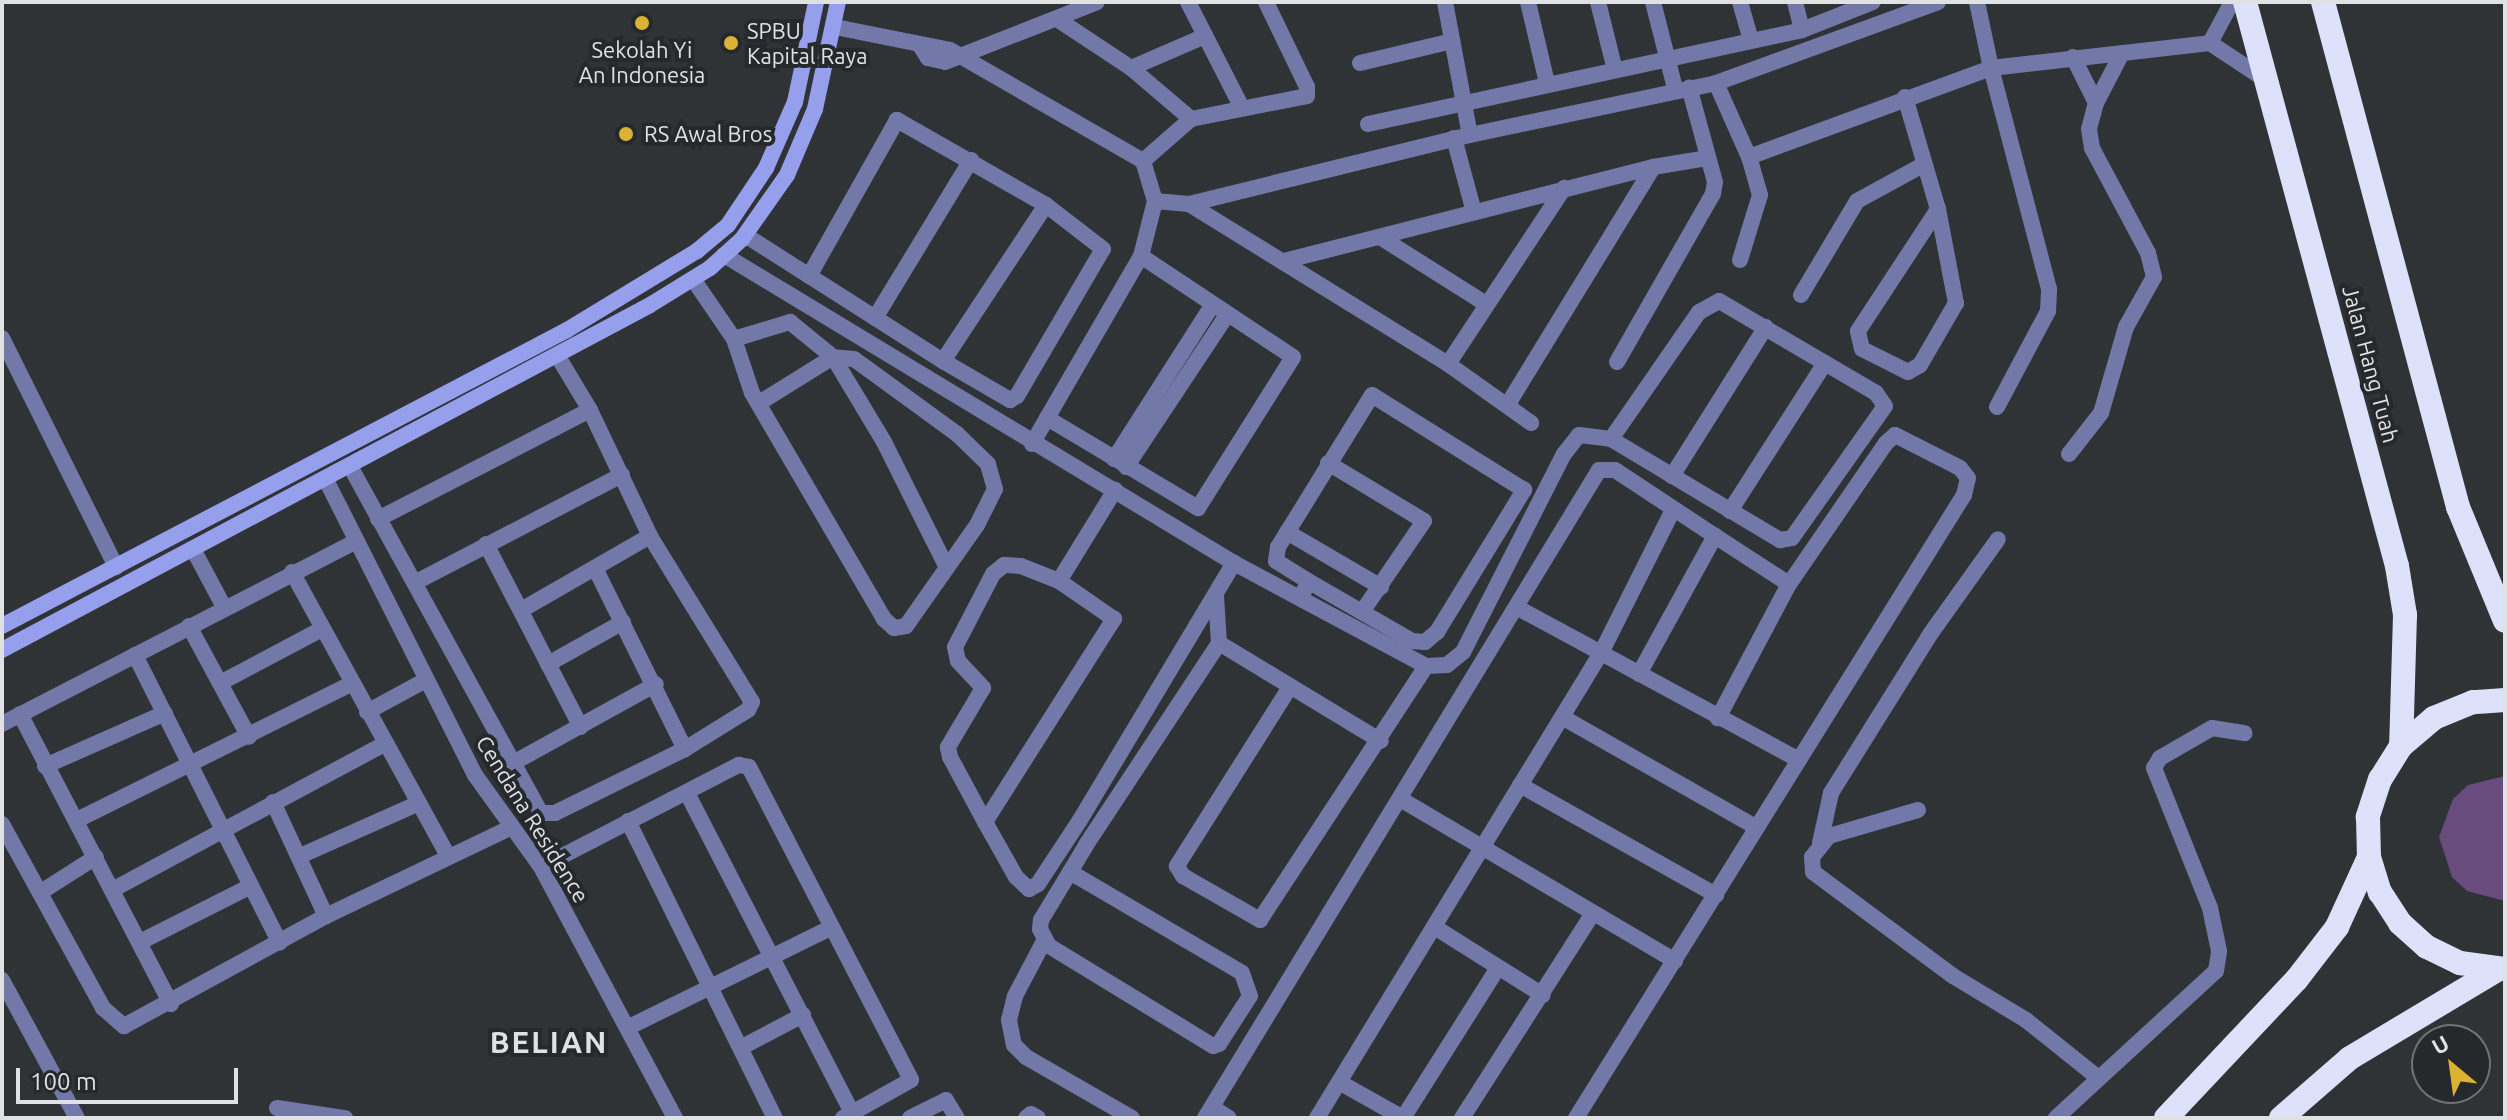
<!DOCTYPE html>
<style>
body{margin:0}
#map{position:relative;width:2507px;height:1120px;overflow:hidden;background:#303336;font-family:Ubuntu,sans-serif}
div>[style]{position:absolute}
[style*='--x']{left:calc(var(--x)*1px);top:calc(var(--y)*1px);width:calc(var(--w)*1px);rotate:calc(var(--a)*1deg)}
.green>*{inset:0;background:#684c7e}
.street>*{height:16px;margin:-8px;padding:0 8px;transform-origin:8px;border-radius:8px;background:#7279a9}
.secondary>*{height:16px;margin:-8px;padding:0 8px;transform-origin:8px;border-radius:8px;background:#959fec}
.highway>*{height:24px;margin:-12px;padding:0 12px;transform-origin:12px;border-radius:12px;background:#dde2fa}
.dots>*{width:22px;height:22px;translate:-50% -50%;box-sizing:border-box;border:4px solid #26292c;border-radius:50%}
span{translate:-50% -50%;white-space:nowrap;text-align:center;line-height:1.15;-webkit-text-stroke:8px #26292c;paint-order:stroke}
.poi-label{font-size:22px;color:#dfe1e3}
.left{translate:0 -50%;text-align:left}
.street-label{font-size:22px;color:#dfe1e3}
.district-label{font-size:30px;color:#dfe1e3;font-weight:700;letter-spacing:2px}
.frame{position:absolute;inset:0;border:4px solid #dfe1e3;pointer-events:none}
.north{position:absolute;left:2411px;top:1024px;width:80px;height:80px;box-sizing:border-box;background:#26292c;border:2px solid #707375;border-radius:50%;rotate:331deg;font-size:22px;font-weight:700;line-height:32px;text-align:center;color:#dfe1e3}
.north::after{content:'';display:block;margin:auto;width:28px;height:36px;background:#dbb233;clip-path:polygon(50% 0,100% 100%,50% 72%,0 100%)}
.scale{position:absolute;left:16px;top:1068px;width:222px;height:36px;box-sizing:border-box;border:4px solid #dfe1e3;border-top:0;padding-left:10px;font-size:24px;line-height:28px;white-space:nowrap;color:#dfe1e3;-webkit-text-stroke:6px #26292c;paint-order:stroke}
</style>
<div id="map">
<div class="green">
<div style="clip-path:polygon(2505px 776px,2505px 901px,2467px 891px,2452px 877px,2439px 837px,2453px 799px,2468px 785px)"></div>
</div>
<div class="street">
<div style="--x:1188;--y:2;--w:117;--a:63"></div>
<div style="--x:1445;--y:2;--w:135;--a:79.4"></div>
<div style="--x:1528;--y:2;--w:83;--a:76.8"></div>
<div style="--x:1598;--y:2;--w:70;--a:76"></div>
<div style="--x:1653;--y:2;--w:89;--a:75.7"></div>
<div style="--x:1740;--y:2;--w:37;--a:74"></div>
<div style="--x:1795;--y:2;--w:29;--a:76"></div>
<div style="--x:1057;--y:19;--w:89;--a:33.5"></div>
<div style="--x:1131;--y:68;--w:79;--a:40.4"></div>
<div style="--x:835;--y:27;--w:117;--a:11.3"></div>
<div style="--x:950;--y:50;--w:223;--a:29.9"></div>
<div style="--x:1143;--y:161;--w:42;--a:73.3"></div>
<div style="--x:1155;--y:201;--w:34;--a:5"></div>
<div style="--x:1189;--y:204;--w:289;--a:-13.8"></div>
<div style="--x:1470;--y:135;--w:251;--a:-11.9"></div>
<div style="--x:1716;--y:83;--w:236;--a:-20"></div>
<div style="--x:2210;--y:43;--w:47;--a:-61.8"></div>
<div style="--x:921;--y:47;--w:13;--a:58"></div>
<div style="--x:928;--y:58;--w:17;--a:13"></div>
<div style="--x:945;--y:62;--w:163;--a:-21.5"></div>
<div style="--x:2073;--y:57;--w:51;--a:63.4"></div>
<div style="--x:1360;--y:63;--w:95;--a:-13.4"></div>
<div style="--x:1131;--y:68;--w:81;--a:-23.4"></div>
<div style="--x:1716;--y:83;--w:81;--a:66"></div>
<div style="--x:1749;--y:157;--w:258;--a:-20.2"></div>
<div style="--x:1991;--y:68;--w:67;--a:-102"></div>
<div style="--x:1905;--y:97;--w:117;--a:73.6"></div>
<div style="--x:1938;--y:209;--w:96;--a:79.2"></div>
<div style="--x:1956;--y:303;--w:72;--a:120.1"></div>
<div style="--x:1920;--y:365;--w:14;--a:150"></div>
<div style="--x:1908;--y:372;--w:51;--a:-153.4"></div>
<div style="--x:1862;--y:349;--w:18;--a:-103"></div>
<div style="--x:1858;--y:331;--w:146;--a:-56.7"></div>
<div style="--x:1368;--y:124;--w:444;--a:-12.2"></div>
<div style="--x:1802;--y:30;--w:76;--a:-21.5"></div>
<div style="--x:1454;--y:138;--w:77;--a:74.9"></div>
<div style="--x:1143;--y:161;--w:64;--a:-41.2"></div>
<div style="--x:1191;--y:119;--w:118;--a:-11.2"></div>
<div style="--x:1307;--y:96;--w:9;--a:-90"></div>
<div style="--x:1307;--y:87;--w:94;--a:-115.8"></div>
<div style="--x:1189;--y:204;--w:304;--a:31.7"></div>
<div style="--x:1448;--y:364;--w:102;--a:35.4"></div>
<div style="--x:745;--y:235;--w:235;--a:32.5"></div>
<div style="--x:943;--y:361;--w:78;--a:30.2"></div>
<div style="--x:1010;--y:400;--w:8;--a:-30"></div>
<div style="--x:1017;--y:396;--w:170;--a:-59.7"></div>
<div style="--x:1103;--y:249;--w:72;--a:-142.3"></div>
<div style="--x:1046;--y:205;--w:172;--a:-150.3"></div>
<div style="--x:897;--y:120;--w:179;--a:119.4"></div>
<div style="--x:1380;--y:237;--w:125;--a:32.3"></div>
<div style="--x:724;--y:255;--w:596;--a:31.13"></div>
<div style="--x:1234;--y:563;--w:218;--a:28.2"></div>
<div style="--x:1426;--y:666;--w:21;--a:-3"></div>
<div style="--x:1447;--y:665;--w:21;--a:-39"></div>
<div style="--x:1463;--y:652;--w:222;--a:-63"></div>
<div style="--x:1564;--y:454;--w:24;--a:-52"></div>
<div style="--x:1579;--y:435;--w:32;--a:7"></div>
<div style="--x:1611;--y:439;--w:197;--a:30.9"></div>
<div style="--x:1780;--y:540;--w:12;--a:-9"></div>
<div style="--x:1792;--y:538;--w:161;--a:-54.8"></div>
<div style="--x:1885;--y:406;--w:16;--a:-125"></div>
<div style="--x:1876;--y:393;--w:182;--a:-149.6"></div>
<div style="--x:1719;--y:301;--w:23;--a:151"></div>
<div style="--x:1699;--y:312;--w:155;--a:124.7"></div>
<div style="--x:1740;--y:260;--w:68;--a:-72.9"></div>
<div style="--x:1760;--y:195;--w:40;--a:-106"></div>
<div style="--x:1284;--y:261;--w:381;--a:-14.3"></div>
<div style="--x:1653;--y:167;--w:56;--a:-9.3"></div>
<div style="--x:693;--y:279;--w:73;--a:55.7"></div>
<div style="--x:734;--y:339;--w:57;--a:71.6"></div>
<div style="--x:752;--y:393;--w:262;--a:59.7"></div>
<div style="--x:884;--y:619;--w:13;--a:42"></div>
<div style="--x:894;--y:628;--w:12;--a:-9"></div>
<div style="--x:906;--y:626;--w:123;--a:-54.9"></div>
<div style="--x:977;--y:525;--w:40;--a:-63.4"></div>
<div style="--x:995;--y:489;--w:26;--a:-106"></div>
<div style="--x:988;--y:464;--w:43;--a:-135.9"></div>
<div style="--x:957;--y:434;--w:127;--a:-143.9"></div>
<div style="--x:854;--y:359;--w:21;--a:-175"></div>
<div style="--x:833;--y:357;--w:87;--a:148.1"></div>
<div style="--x:1801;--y:295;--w:109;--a:-59.2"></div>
<div style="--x:1857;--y:201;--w:75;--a:-28.6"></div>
<div style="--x:875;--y:318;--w:185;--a:-58.7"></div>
<div style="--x:2;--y:338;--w:256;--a:63.5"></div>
<div style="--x:734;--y:339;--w:59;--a:-16.9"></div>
<div style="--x:790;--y:322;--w:55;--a:39.1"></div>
<div style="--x:833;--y:357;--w:99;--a:59"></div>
<div style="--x:884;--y:442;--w:139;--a:63.4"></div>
<div style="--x:943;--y:361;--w:187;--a:-56.6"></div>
<div style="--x:1617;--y:362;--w:193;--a:-60.3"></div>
<div style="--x:1713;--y:194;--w:12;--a:-81"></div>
<div style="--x:1715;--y:182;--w:98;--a:-105.3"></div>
<div style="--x:1448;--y:364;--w:211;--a:-56.6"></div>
<div style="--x:1508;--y:404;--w:278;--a:-58.5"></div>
<div style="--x:1997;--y:407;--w:109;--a:-62"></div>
<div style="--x:2048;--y:311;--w:22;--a:-87"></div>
<div style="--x:2049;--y:289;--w:228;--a:-104.7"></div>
<div style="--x:1991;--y:68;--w:220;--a:-6.5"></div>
<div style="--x:2210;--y:43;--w:67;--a:33.5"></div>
<div style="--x:1047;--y:418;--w:176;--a:30.8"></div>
<div style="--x:1198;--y:508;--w:178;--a:-57.8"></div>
<div style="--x:1293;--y:357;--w:182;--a:-146.4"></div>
<div style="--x:1032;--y:444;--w:217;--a:-59.9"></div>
<div style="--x:1141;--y:256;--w:57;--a:-75.7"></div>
<div style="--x:2069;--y:454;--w:52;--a:-52"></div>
<div style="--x:2101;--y:413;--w:90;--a:-73.8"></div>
<div style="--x:2126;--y:327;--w:57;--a:-60.8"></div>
<div style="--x:2154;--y:277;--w:25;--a:-104"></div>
<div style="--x:2148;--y:253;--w:119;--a:-118.1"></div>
<div style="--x:2092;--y:148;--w:19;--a:-99"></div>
<div style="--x:2089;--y:129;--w:27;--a:-75"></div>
<div style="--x:2096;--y:103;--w:56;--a:-62.5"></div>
<div style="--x:1114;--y:459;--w:182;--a:-57.4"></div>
<div style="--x:1328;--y:463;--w:112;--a:31.1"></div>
<div style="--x:1424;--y:521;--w:107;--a:124.3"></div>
<div style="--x:350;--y:466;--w:396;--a:61.2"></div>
<div style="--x:541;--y:813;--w:14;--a:0"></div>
<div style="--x:555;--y:813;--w:145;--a:-26.2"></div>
<div style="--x:685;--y:749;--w:74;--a:-31.8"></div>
<div style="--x:748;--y:710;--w:9;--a:-63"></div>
<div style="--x:752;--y:702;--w:195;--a:-121.6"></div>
<div style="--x:650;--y:536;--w:140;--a:-115.5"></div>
<div style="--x:590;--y:410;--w:64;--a:-121"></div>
<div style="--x:1126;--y:467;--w:182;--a:-56.4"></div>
<div style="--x:1672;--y:476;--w:176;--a:-57.8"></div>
<div style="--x:326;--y:480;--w:330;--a:63.2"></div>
<div style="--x:475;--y:775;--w:113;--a:54.3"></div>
<div style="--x:541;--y:867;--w:285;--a:61.9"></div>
<div style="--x:1730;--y:511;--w:176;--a:-57.3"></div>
<div style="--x:378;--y:519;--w:238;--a:-27.2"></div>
<div style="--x:1287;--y:532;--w:109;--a:30.3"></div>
<div style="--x:486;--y:544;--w:206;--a:62.6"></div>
<div style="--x:193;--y:549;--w:66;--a:61.9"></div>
<div style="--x:596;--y:570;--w:200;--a:63.6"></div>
<div style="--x:292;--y:572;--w:325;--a:61.2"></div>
<div style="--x:418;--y:581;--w:230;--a:-27.5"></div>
<div style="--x:1059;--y:581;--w:107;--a:-58.4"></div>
<div style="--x:1302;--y:596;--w:16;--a:-68"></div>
<div style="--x:1308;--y:581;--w:120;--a:30"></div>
<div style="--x:1412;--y:641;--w:13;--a:4"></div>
<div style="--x:1425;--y:642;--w:16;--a:-40"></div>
<div style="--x:1437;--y:632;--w:167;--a:-58.5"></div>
<div style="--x:1524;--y:490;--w:179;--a:-148"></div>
<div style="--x:1372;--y:395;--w:179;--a:121.7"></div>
<div style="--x:1278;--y:547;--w:14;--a:98"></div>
<div style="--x:1276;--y:561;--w:38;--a:32"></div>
<div style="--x:1518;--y:608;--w:319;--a:28.4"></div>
<div style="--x:523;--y:609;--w:146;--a:-29.9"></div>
<div style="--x:189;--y:626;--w:126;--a:61.6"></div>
<div style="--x:1219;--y:643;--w:189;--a:31.2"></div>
<div style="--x:135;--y:655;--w:322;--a:63.3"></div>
<div style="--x:548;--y:664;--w:86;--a:-29.2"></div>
<div style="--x:1639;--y:674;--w:158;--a:-61.2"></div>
<div style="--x:1715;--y:536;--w:88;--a:33"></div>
<div style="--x:220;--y:683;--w:115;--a:-27.9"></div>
<div style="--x:1290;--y:687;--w:212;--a:122.3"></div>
<div style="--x:1177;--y:866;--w:12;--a:59"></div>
<div style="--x:1183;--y:876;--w:89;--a:29.7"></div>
<div style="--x:1260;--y:920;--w:303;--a:-56.8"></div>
<div style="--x:367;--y:712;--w:67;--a:-28.5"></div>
<div style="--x:20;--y:714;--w:327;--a:62.5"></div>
<div style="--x:1562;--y:717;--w:224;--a:29.6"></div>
<div style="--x:2;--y:724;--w:399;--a:-27.3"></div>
<div style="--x:513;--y:763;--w:163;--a:-28.9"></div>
<div style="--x:45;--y:766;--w:131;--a:-23.8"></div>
<div style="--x:1520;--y:785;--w:225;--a:29.3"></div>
<div style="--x:687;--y:793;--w:360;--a:62.7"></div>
<div style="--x:1402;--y:800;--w:317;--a:30.5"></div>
<div style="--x:273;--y:802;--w:126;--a:65.1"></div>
<div style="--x:1918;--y:810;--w:93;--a:163.7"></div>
<div style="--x:1829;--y:836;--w:27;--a:129"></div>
<div style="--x:1812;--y:857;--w:15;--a:86"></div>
<div style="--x:1813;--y:872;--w:174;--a:36.6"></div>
<div style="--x:1953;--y:976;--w:85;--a:31.1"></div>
<div style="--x:2026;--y:1020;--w:90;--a:38.7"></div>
<div style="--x:77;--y:820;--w:306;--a:-26.4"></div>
<div style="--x:628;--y:821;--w:331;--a:63.7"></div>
<div style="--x:985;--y:822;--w:241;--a:-57.6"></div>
<div style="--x:1114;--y:619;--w:67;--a:-145.4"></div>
<div style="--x:1059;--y:581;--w:41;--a:-158.5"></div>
<div style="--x:1021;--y:566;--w:17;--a:-177"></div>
<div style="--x:1004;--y:565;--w:14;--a:141"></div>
<div style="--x:993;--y:574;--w:82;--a:117.5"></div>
<div style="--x:955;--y:647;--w:14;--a:78"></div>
<div style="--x:958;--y:661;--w:37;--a:47"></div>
<div style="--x:983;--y:688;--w:69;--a:120.7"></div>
<div style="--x:948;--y:747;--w:10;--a:79"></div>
<div style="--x:950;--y:757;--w:74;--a:61.7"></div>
<div style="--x:985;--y:822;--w:63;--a:60.6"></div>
<div style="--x:1016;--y:877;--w:18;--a:43"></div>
<div style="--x:1029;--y:889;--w:10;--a:-29"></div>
<div style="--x:1038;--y:884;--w:77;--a:-56.7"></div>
<div style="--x:1080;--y:820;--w:300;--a:-59.1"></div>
<div style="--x:2;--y:824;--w:210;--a:61.2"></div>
<div style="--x:103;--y:1008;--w:28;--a:41"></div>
<div style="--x:124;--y:1026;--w:230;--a:-28.6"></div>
<div style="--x:326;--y:916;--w:204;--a:-25.6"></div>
<div style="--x:1820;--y:843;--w:51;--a:-77.6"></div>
<div style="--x:1831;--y:793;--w:189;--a:-58"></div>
<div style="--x:1931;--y:633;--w:115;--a:-54.5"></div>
<div style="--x:300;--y:856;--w:130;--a:-24"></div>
<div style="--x:541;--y:867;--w:223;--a:-27.3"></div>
<div style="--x:739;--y:765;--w:10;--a:11"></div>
<div style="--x:749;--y:767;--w:352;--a:62.6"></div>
<div style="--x:911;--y:1080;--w:78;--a:150.8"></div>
<div style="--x:1070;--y:872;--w:199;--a:30.4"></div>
<div style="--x:1242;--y:973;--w:24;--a:71"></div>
<div style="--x:1250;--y:996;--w:57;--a:122.9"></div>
<div style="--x:1219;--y:1044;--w:6;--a:162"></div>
<div style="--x:1213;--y:1046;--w:192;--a:-148.6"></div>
<div style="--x:1049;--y:946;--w:19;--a:-118"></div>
<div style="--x:1040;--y:929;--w:9;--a:-84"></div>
<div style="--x:1041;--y:920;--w:56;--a:-58.9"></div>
<div style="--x:1070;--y:872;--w:31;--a:-59"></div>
<div style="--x:1086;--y:845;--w:242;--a:-56.6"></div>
<div style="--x:1219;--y:643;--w:47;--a:-93.7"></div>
<div style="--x:112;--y:890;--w:309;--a:-28.2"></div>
<div style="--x:41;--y:892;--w:65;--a:-32.5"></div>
<div style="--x:1436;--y:928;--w:126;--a:32.1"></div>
<div style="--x:142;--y:941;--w:122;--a:-26.8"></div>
<div style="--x:1044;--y:941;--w:62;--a:117.8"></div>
<div style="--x:1015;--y:996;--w:25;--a:104"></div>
<div style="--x:1009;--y:1020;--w:25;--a:79"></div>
<div style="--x:1014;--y:1045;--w:17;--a:45"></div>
<div style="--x:1026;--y:1057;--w:122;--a:29.9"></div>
<div style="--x:2;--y:980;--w:157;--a:61.5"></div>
<div style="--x:629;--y:1027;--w:226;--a:-26.2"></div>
<div style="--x:742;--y:1047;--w:69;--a:-27.7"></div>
<div style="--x:1339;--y:1082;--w:73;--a:29.4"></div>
<div style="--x:1212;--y:1107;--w:20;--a:33"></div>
<div style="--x:277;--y:1108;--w:69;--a:8.4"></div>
<div style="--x:910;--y:1118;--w:40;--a:-26.6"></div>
<div style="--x:946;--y:1100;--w:21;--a:59"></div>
<div style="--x:1026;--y:1118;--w:6;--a:-39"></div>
<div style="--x:1031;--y:1114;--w:8;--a:30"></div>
<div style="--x:1205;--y:1118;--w:758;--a:-58.7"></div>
<div style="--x:1599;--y:470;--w:16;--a:0"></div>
<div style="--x:1615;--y:470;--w:120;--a:33.4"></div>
<div style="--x:1317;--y:1118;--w:545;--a:-58.59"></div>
<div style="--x:1601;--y:653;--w:160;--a:-63.3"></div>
<div style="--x:1403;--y:1118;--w:178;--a:-57.7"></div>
<div style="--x:1462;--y:1118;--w:243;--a:-57.4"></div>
<div style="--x:1576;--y:1118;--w:734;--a:-58.09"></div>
<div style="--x:1964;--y:495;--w:17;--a:-77"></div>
<div style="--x:1968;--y:478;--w:13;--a:-129"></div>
<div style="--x:1960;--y:468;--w:73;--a:-153.1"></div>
<div style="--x:1895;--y:435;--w:12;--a:138"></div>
<div style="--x:1886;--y:443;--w:171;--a:124.5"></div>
<div style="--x:1789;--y:584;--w:152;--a:117.9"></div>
<div style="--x:2056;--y:1118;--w:217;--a:-42.6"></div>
<div style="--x:2216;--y:971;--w:20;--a:-81"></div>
<div style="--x:2219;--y:951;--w:44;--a:-101.8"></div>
<div style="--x:2210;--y:908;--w:151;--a:-111.8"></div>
<div style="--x:2154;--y:768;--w:12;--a:-59"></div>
<div style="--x:2160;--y:758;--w:60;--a:-30"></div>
<div style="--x:2212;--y:728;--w:33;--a:9"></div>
</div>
<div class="secondary">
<div style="--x:2;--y:626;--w:638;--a:-27.65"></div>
<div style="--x:567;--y:330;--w:152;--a:-31.3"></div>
<div style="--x:697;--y:251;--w:40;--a:-40"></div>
<div style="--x:728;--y:225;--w:69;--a:-56.3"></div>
<div style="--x:766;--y:168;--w:72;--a:-66.3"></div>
<div style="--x:795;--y:102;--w:102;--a:-78.1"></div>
<div style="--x:2;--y:650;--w:734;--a:-28.03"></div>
<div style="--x:650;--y:305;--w:70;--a:-31.7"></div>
<div style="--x:710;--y:268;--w:43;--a:-42.2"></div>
<div style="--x:742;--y:239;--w:78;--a:-54.9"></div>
<div style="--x:787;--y:175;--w:72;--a:-67"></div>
<div style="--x:815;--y:109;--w:109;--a:-77.9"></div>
</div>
<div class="highway">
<div style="--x:2245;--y:2;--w:584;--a:74.92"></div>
<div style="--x:2397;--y:566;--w:50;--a:80.7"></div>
<div style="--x:2405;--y:615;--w:131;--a:91.7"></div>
<div style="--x:2323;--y:2;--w:523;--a:75.03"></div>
<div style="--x:2458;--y:507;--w:123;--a:67.6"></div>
<div style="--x:2505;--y:700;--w:32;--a:176"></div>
<div style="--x:2473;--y:702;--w:42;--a:157.7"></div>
<div style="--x:2434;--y:718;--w:43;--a:139.7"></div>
<div style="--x:2401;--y:746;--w:39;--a:122"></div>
<div style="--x:2380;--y:779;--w:40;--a:108"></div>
<div style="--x:2368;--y:817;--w:40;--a:88.6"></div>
<div style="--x:2369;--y:857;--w:37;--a:73"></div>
<div style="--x:2380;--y:892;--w:37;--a:57"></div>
<div style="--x:2400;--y:923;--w:36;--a:42"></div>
<div style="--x:2427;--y:947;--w:37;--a:26"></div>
<div style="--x:2460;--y:963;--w:45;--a:7.6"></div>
<div style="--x:2166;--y:1118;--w:191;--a:-46.7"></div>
<div style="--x:2297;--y:979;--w:66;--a:-52.4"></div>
<div style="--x:2337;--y:927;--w:77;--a:-65.4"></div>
<div style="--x:2281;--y:1118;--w:91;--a:-41"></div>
<div style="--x:2350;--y:1058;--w:171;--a:-30.9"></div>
</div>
<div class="dots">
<div style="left:642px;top:23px;background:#dbb233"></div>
<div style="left:731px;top:43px;background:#dbb233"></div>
<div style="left:626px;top:134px;background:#dbb233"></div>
</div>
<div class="poi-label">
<span class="left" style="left:747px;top:43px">SPBU<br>Kapital Raya</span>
<span style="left:642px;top:62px">Sekolah Yi<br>An Indonesia</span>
<span class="left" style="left:644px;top:134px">RS Awal Bros</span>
</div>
<div class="street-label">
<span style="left:2371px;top:364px;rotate:75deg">Jalan Hang Tuah</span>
<span style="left:533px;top:819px;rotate:58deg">Cendana Residence</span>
</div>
<div class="district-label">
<span style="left:549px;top:1042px">BELIAN</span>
</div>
<div class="frame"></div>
<div class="north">U</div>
<div class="scale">100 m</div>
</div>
